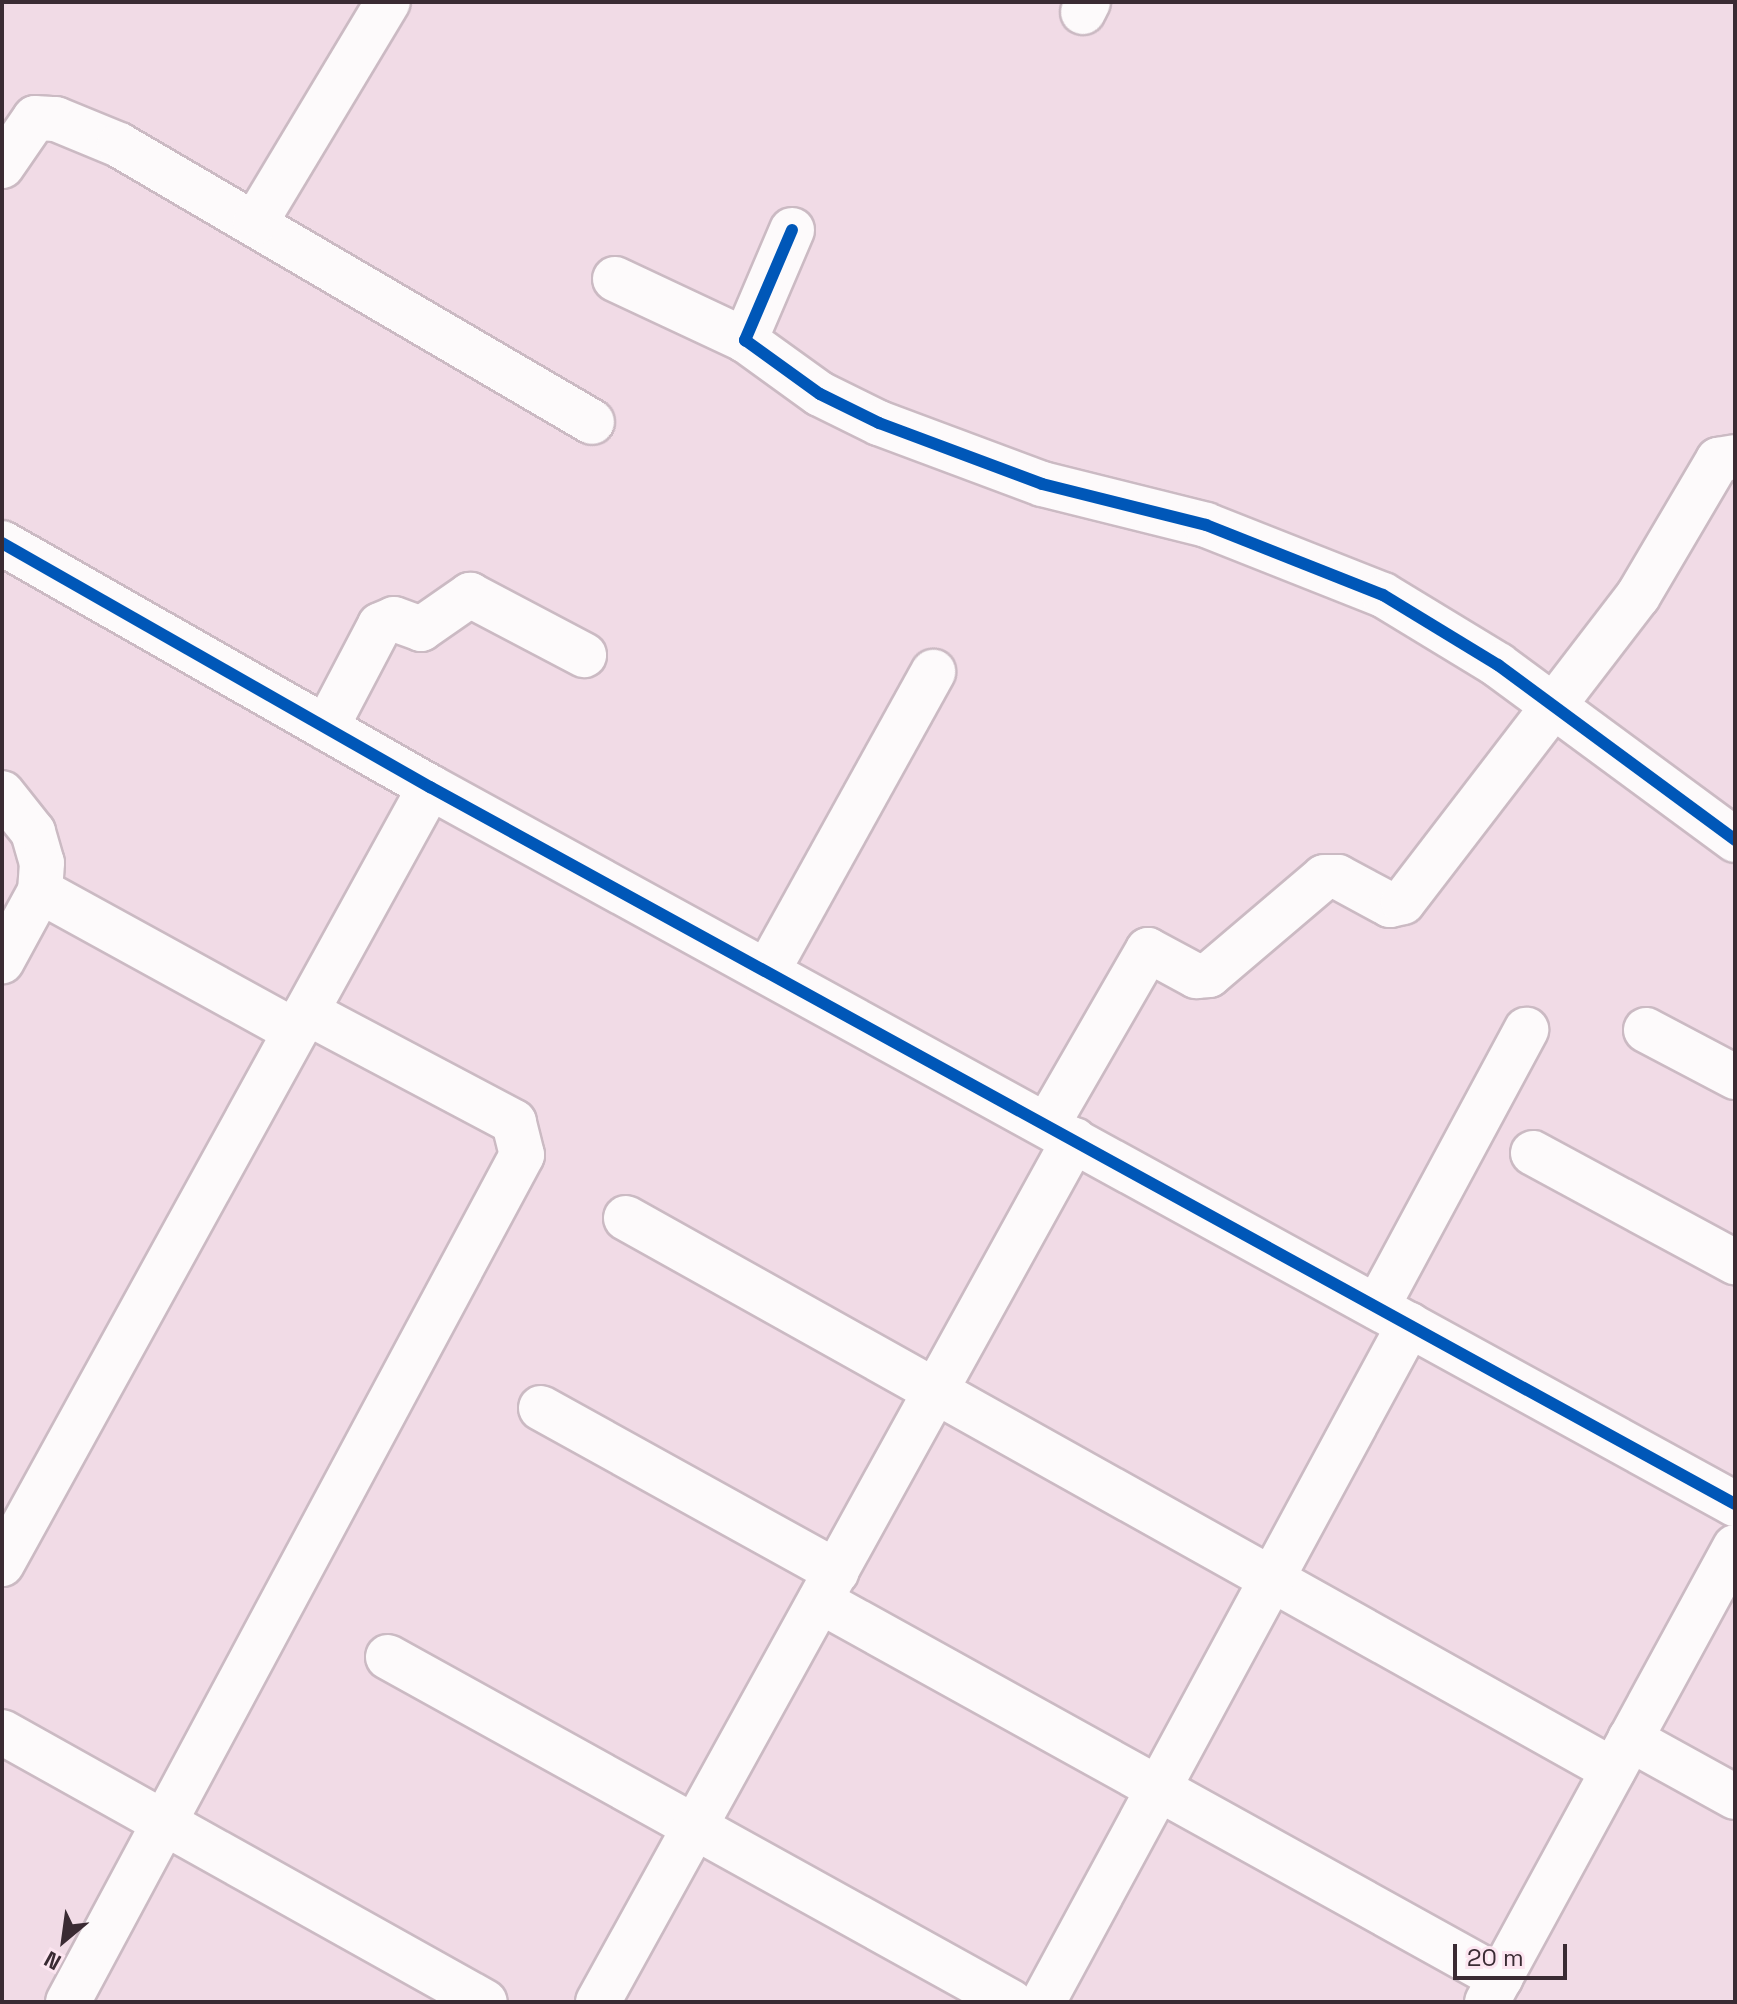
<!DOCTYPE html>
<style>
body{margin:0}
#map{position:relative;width:1737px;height:2004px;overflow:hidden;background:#f1dbe6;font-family:"Space Grotesk",sans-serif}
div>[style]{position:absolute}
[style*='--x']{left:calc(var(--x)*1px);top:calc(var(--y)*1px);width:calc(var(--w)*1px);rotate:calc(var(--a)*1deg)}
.roads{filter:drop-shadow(2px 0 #cbbac3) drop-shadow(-2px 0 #cbbac3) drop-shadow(0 2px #cbbac3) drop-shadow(0 -2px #cbbac3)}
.minor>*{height:44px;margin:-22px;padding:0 22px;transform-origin:22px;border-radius:22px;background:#fdfafb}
.cycleway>*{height:12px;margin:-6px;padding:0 6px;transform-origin:6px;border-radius:6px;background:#0057b8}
span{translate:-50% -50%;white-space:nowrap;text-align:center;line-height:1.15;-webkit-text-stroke:6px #fce5f0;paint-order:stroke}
.frame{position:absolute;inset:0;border:4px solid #3a2b33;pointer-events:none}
.north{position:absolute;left:24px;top:1900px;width:80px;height:80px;-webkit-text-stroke:6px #fce5f0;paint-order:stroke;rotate:209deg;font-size:22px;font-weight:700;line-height:32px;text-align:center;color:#3a2b33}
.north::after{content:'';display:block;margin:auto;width:28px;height:36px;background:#3a2b33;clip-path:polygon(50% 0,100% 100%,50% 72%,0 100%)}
.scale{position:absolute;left:1453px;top:1944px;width:114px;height:36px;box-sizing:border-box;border:4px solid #3a2b33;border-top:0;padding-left:10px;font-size:24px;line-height:28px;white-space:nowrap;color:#3a2b33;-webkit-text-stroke:6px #fce5f0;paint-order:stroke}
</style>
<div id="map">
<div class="roads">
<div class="minor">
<div style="--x:1083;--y:12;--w:11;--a:-63"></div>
<div style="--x:2;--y:166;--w:58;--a:-55.5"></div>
<div style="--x:35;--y:118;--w:21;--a:3"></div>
<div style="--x:56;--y:119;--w:68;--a:22.4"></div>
<div style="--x:119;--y:145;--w:548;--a:30.35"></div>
<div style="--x:255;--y:223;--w:258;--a:-59"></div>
<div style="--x:792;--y:230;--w:120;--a:113.1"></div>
<div style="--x:745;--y:340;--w:92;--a:35.8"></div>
<div style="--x:820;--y:394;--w:66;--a:26.2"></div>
<div style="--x:879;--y:423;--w:174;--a:20.5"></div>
<div style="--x:1042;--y:484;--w:169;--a:14"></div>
<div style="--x:1206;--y:525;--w:190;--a:21.6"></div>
<div style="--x:1383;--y:595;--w:135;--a:31.3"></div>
<div style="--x:1498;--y:665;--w:295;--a:36.4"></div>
<div style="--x:615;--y:279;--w:144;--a:25.1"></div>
<div style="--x:2;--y:543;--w:493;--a:29.7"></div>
<div style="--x:430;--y:787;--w:1489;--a:28.79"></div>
<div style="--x:326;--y:728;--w:116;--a:-62.3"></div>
<div style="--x:380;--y:625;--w:15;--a:-23"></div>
<div style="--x:394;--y:619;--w:29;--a:20"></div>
<div style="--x:421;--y:629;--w:60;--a:-34.8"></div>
<div style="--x:470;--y:595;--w:129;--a:27.8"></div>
<div style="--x:2;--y:793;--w:50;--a:51.5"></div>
<div style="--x:33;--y:832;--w:32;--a:74"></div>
<div style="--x:42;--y:863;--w:28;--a:94"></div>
<div style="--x:40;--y:891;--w:80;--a:118.5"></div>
<div style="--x:40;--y:891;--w:291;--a:28.8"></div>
<div style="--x:768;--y:970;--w:341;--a:-61"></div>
<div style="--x:1646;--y:1030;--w:101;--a:27.8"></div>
<div style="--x:1047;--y:1125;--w:202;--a:-60"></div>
<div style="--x:1148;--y:950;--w:55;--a:28.4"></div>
<div style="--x:1196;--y:976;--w:13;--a:-4"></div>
<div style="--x:1209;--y:975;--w:151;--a:-40.4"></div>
<div style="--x:1324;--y:877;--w:14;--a:0"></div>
<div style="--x:1338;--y:877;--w:59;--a:28.3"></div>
<div style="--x:1390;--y:905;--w:13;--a:-13"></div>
<div style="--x:1403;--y:902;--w:386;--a:-52.5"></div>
<div style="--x:1638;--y:596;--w:158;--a:-59.5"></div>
<div style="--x:1718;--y:460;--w:17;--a:-10"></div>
<div style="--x:1533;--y:1153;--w:230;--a:28.4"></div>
<div style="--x:626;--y:1218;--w:1131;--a:29.22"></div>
<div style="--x:1377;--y:1307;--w:315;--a:-61.7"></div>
<div style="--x:541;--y:1408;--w:338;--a:29"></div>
<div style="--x:2;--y:1564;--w:887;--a:-61.15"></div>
<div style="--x:820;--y:1601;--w:778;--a:29"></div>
<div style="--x:388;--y:1657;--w:712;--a:28.98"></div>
<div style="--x:2;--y:1732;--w:553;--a:29.21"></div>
<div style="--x:1630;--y:1739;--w:120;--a:28.9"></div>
<div style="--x:68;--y:2002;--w:961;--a:-61.81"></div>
<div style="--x:522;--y:1155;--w:34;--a:-104"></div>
<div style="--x:514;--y:1122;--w:235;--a:-152.1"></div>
<div style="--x:598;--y:2002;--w:985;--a:-61.09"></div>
<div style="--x:1043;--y:2002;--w:770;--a:-61.6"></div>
<div style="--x:1487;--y:2002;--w:518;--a:-61.41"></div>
</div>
</div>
<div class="cycleway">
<div style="--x:792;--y:230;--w:120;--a:113.1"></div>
<div style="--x:745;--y:340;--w:92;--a:35.8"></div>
<div style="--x:820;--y:394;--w:66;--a:26.2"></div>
<div style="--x:879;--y:423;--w:174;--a:20.5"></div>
<div style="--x:1042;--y:484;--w:169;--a:14"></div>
<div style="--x:1206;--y:525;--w:190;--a:21.6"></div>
<div style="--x:1383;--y:595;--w:135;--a:31.3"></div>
<div style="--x:1498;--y:665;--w:295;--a:36.4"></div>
<div style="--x:2;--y:543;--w:493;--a:29.7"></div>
<div style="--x:430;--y:787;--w:1489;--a:28.79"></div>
</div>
<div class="frame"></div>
<div class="north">N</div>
<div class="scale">20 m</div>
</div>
